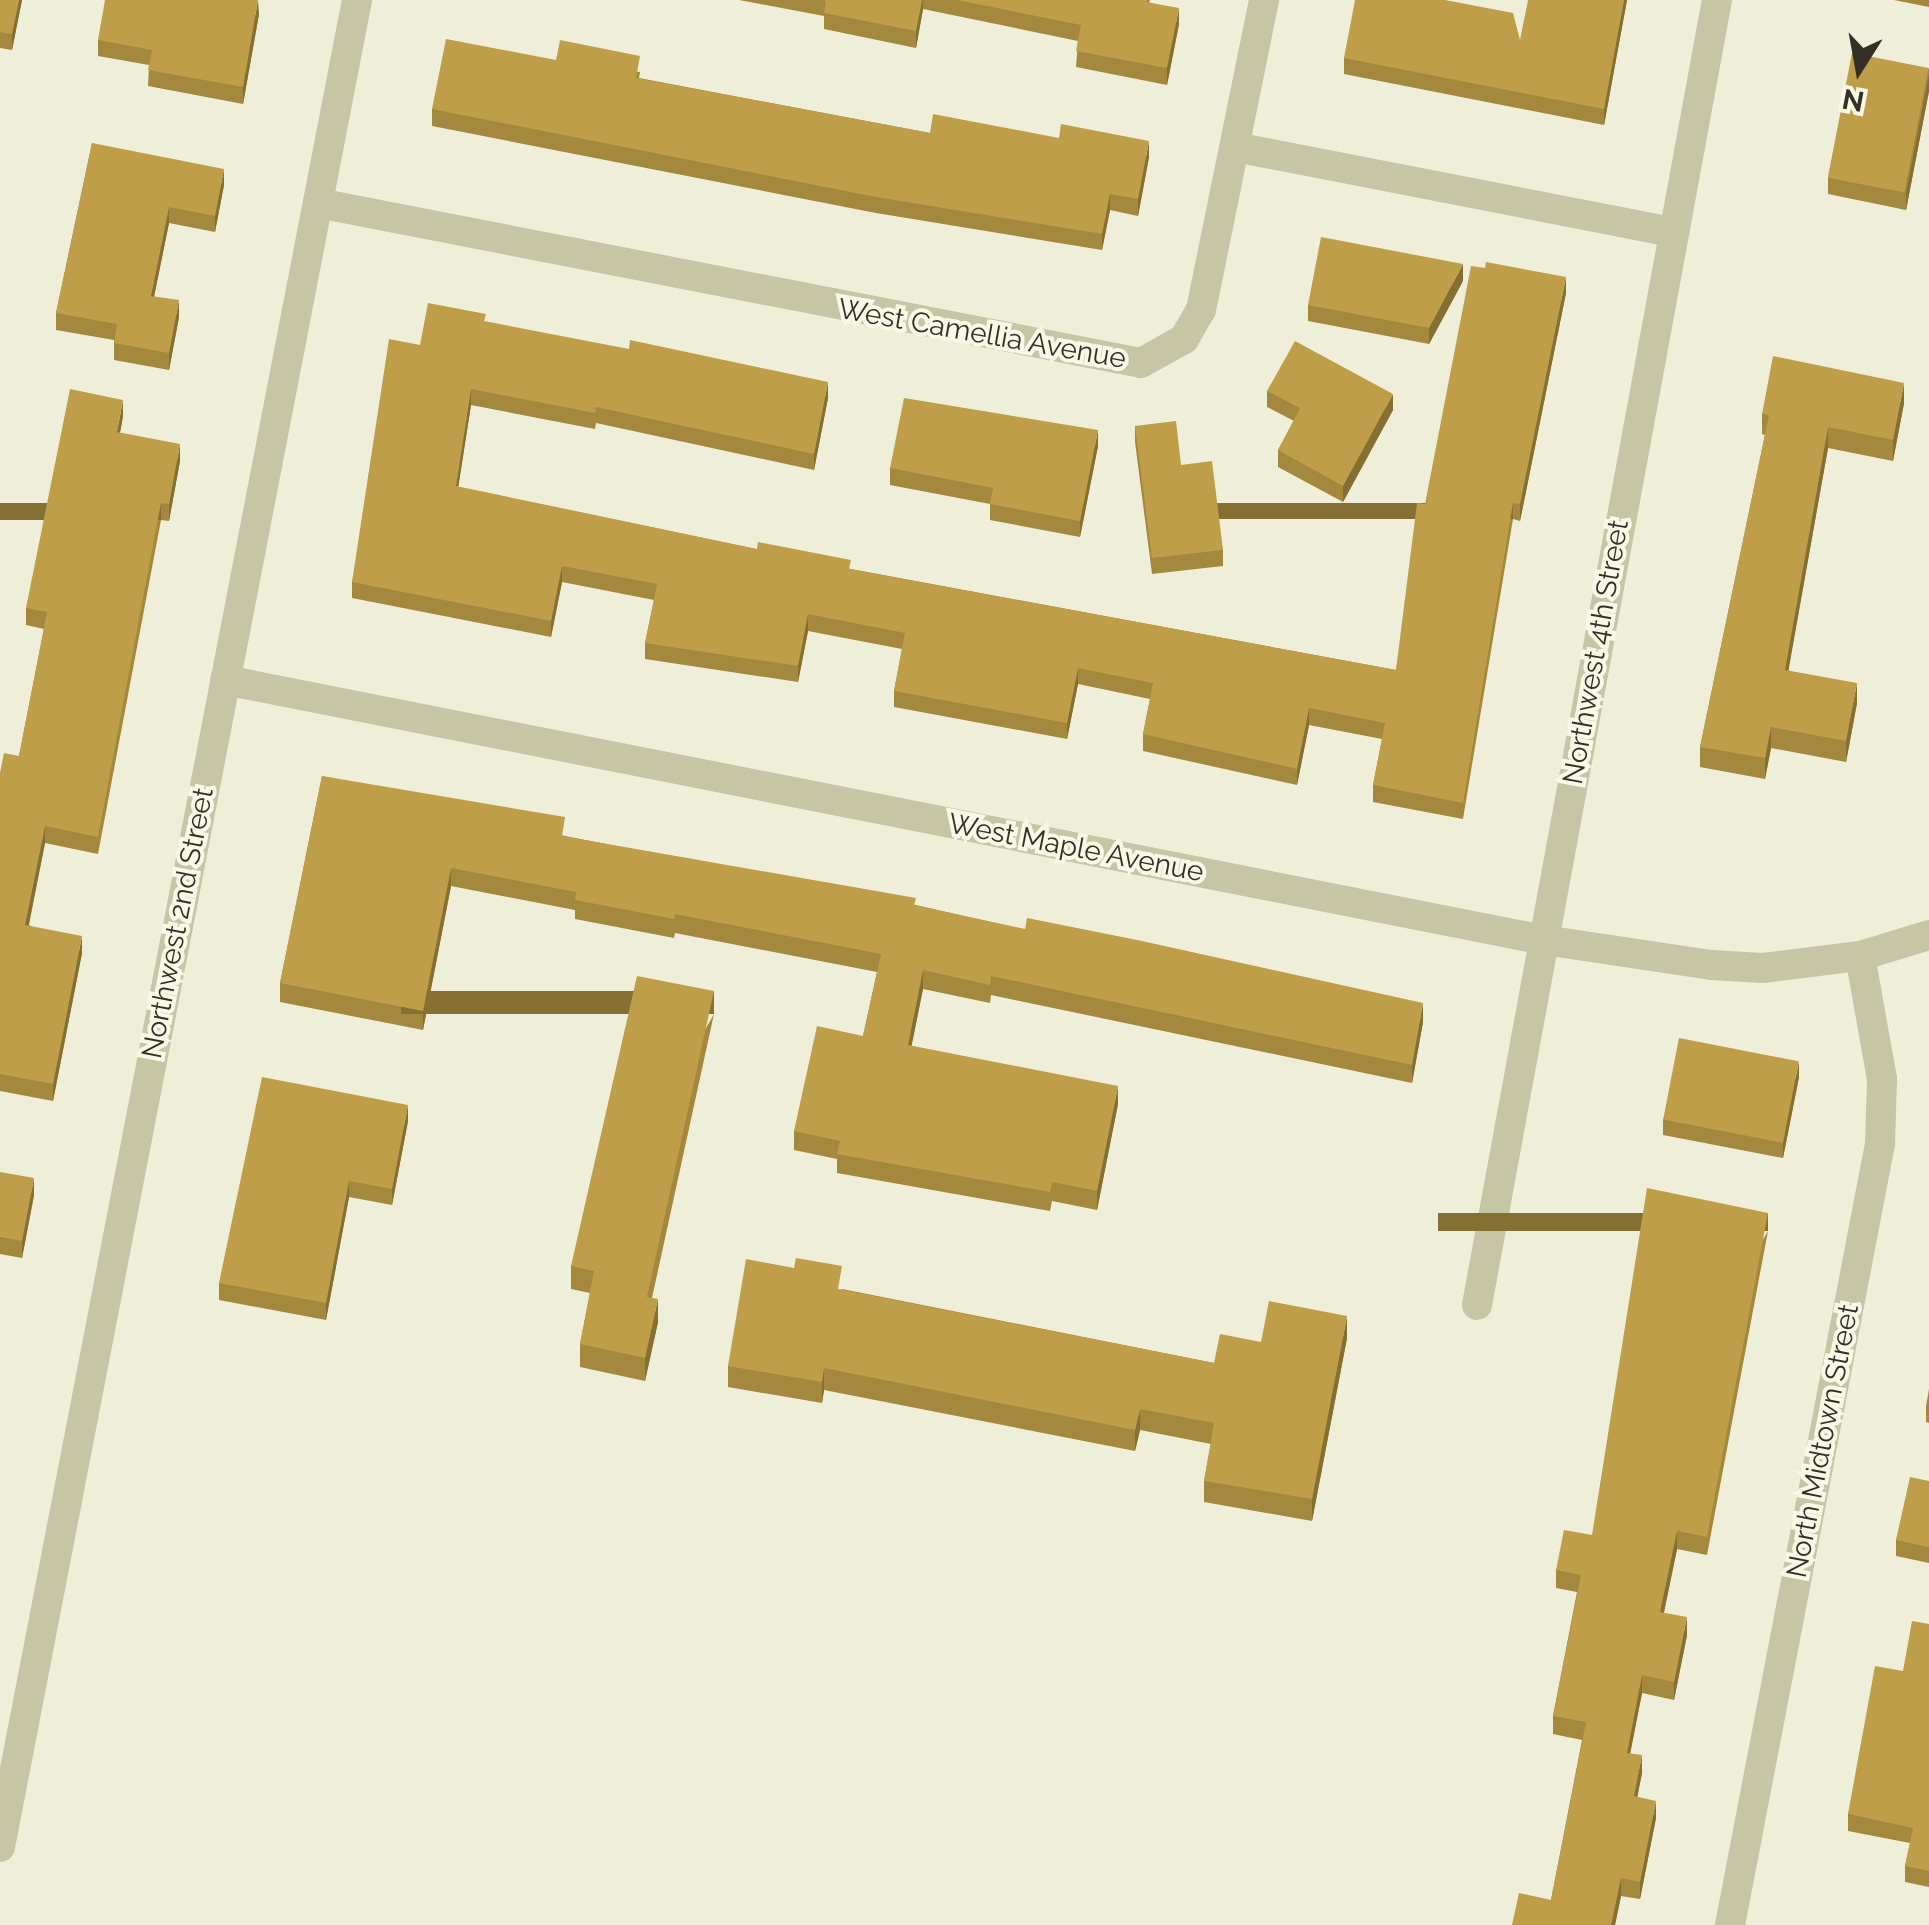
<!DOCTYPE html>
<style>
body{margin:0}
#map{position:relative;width:1929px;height:1925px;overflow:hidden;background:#efefd9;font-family:Raleway,sans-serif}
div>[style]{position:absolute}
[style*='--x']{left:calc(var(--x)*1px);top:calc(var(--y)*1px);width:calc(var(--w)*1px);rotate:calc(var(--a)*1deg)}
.street>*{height:30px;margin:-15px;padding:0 15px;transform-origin:15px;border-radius:15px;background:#c6c5a6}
.wall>*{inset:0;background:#a3883e}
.shaded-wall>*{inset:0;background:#856f32;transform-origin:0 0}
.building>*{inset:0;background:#be9e48;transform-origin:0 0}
span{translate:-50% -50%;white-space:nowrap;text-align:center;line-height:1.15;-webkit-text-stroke:8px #f7f8e5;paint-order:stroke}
.street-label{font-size:28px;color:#333126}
.north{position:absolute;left:1809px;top:20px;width:100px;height:100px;-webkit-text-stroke:8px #f7f8e5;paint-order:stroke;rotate:191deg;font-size:28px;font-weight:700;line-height:40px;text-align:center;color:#333126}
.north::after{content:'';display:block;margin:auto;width:35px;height:45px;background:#333126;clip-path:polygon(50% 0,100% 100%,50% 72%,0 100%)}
</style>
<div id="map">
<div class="street">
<div style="--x:1235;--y:147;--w:445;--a:11"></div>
<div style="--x:318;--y:203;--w:838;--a:11"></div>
<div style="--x:1141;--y:363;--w:49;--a:-29.2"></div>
<div style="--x:1184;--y:339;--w:34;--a:-60"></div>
<div style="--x:1201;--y:310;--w:316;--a:-78.5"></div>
<div style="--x:225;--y:680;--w:1344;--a:11.15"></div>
<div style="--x:1544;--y:940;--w:169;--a:8.5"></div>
<div style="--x:1711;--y:965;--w:52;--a:3.3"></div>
<div style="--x:1763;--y:968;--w:98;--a:-7.1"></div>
<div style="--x:1860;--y:956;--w:72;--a:-16.9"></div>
<div style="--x:1477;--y:1305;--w:1327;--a:-79.58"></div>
<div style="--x:0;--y:1847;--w:1881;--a:-79.06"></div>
<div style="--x:1730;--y:1925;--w:795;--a:-79.13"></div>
<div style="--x:1880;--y:1144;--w:65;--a:-88.2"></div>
<div style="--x:1882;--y:1079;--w:125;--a:-100.1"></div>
</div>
<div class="wall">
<div style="clip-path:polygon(0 0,22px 0,12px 50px,0 48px)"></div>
<div style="clip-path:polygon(739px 0,1150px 0,1149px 2px,1179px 24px,1167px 85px,1076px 67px,1078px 41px,923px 9px,916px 48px,824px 29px,824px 16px)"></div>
<div style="clip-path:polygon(1627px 0,1604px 125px,1344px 74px,1344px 58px,1520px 40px)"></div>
<div style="clip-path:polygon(1894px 0,1929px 0,1929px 7px)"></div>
<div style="clip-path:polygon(259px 14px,243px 104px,148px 86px,149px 65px,98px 56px,98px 40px)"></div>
<div style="clip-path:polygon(556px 60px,640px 72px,639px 78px,930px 133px,1149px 157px,1138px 216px,1110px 210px,1102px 250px,876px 213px,432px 126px,432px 109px)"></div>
<div style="clip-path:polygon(1929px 68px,1929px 91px,1906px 210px,1828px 194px,1828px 178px)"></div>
<div style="clip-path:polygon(92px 143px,224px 185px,215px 232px,169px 223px,154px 296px,179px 317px,169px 370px,114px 360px,114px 340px,56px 330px,56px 313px)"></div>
<div style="clip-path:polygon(1463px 281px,1429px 344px,1308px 321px,1308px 305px)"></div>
<div style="clip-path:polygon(1566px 293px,1520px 521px,1513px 519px,1463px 819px,1373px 802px,1373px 785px,1382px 739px,1309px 725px,1297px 785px,1143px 751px,1143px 734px,1150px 699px,1078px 684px,1067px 739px,894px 707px,894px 691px,902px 649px,808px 631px,798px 682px,645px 659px,645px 643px,654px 600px,562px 582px,551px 637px,352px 598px,352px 582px,420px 345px,486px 322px,828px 398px,814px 470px,596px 423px,595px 429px,471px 405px,458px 487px,851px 569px,1396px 670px,1425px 504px)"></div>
<div style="clip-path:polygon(1267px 391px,1393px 410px,1343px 502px,1278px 467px,1278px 450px,1294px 421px,1267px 407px)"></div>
<div style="clip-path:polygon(1904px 403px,1893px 461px,1828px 448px,1788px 670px,1857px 703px,1846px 762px,1771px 748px,1765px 779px,1700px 767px,1700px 747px,1765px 435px,1762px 434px,1762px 414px)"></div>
<div style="clip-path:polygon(123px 416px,120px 433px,180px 461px,169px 521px,161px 520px,98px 854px,45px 843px,29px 925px,82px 953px,53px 1101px,0 1091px,0 773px,19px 756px,44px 629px,26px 625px,26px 608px)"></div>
<div style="clip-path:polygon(1135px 426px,1181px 465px,1223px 550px,1223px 566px,1152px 574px,1135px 442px)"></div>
<div style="clip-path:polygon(1098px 446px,1080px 537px,990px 520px,990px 504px,890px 485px,890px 468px)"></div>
<div style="clip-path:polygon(322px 776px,565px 836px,916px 905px,1423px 1022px,1412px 1083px,991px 995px,990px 1003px,923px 989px,911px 1046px,1118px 1104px,1097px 1210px,1052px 1201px,1050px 1211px,837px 1173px,837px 1159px,794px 1150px,794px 1131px,863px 1036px,877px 972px,675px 933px,674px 938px,575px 919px,575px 910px,451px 886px,423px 1030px,280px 1002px,280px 983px)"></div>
<div style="clip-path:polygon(714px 1014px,652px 1298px,658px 1322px,645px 1381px,580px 1367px,580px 1344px,590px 1293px,571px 1289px,571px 1266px)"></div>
<div style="clip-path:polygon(1799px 1077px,1783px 1158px,1663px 1135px,1663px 1119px)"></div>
<div style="clip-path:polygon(408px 1121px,392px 1205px,349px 1197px,326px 1320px,219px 1300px,219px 1283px)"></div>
<div style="clip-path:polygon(0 1172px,34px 1195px,22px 1258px,0 1254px)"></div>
<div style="clip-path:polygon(1768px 1231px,1707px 1555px,1677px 1549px,1664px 1613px,1687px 1635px,1674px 1700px,1642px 1693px,1630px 1753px,1642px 1773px,1637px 1797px,1656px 1818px,1640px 1899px,1621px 1896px,1615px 1925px,1512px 1925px,1551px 1900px,1582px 1740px,1553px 1734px,1553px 1716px,1577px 1592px,1556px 1588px,1556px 1570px,1592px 1535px)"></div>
<div style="clip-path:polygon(842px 1289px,1214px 1363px,1261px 1342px,1347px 1338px,1312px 1521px,1204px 1502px,1204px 1481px,1211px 1444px,1140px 1430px,1135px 1451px,824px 1390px,822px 1403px,728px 1387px,728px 1366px)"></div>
<div style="clip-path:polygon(1929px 1389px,1929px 1423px,1926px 1422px,1926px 1406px)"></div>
<div style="clip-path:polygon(1929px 1481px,1929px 1563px,1896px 1556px,1896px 1540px)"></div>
<div style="clip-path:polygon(1929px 1624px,1929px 1887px,1905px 1882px,1905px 1866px,1910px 1843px,1848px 1831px,1848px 1814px,1903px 1671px)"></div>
</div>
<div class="shaded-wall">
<div style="clip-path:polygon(19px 0,22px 0,12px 50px,12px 34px)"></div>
<div style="clip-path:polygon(258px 0,259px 14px,243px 104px,243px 87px)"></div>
<div style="clip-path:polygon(922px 0,923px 0,923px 9px,916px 48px,916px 31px)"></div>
<div style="clip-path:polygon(1624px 0,1627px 0,1604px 125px,1604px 109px)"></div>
<div style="clip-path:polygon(1179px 8px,1179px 24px,1167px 85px,1167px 68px)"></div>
<div style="clip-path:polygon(1929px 74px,1929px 91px,1906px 210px,1906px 193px)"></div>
<div style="clip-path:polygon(1149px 141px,1149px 157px,1138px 216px,1138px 199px)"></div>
<div style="clip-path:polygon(224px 169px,224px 185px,215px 232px,215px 216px)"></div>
<div style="clip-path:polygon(1110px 194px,1110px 210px,1102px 250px,1102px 234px)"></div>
<div style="clip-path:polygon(169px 207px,169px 223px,151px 312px,151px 296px)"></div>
<div style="clip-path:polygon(1463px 264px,1463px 281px,1429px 344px,1429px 328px)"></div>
<div style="clip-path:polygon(1566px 277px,1566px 293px,1520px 521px,1520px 504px)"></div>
<div style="clip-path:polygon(179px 300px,179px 317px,169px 370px,169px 353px)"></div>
<div style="clip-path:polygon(828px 382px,828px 398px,814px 470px,814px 454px)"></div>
<div style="clip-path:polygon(1904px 383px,1904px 403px,1893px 461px,1893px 440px)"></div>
<div style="clip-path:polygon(471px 389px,471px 405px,456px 502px,456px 486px)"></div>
<div style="clip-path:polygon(1393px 394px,1393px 410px,1343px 502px,1343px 486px)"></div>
<div style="clip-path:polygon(123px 400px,123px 416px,117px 449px,117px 432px)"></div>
<div style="clip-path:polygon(1828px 427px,1828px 448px,1785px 690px,1785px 670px)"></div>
<div style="clip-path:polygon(1098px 430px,1098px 446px,1080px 537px,1080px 521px)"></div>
<div style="clip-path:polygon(180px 444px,180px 461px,169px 521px,169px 504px)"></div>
<div style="left:161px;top:503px;width:17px;height:340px;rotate:90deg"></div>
<div style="left:1513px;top:503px;width:16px;height:304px;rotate:90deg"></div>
<div style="clip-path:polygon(562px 566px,562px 582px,551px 637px,551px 621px)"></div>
<div style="clip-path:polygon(808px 614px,808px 631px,798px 682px,798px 666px)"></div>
<div style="clip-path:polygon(1078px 668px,1078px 684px,1067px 739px,1067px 723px)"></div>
<div style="clip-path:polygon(1857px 683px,1857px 703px,1846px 762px,1846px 741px)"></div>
<div style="clip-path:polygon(1309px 708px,1309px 725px,1297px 785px,1297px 769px)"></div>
<div style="clip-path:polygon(1771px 727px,1771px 748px,1765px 779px,1765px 758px)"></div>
<div style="clip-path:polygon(45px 826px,45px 843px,25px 942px,25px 925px)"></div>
<div style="clip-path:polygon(451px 868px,451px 886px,423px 1030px,423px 1011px)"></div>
<div style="clip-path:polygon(82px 936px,82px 953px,53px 1101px,53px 1084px)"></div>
<div style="clip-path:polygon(923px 970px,923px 989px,908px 1064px,908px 1045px)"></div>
<div style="left:714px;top:991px;width:23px;height:313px;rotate:90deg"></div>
<div style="clip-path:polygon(1423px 1003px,1423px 1022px,1412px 1083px,1412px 1065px)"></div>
<div style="clip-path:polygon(1799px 1061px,1799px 1077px,1783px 1158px,1783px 1142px)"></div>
<div style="clip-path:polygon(1118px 1086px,1118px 1104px,1097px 1210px,1097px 1191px)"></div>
<div style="clip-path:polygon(408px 1105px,408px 1121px,392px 1205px,392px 1189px)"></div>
<div style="clip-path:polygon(34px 1178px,34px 1195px,22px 1258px,22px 1241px)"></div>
<div style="clip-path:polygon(349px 1181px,349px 1197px,326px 1320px,326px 1303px)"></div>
<div style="left:1768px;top:1213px;width:18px;height:330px;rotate:90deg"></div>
<div style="clip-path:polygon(658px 1299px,658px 1322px,645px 1381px,645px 1358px)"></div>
<div style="clip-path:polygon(1347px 1316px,1347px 1338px,1312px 1521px,1312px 1499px)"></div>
<div style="clip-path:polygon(824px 1368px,824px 1390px,822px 1403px,822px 1382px)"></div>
<div style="clip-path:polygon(1140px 1409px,1140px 1430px,1135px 1451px,1135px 1430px)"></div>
<div style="clip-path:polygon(1677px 1531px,1677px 1549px,1660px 1630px,1660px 1612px)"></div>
<div style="clip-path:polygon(1687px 1617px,1687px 1635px,1674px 1700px,1674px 1682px)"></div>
<div style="clip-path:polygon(1642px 1675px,1642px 1693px,1627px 1770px,1627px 1753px)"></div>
<div style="clip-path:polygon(1642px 1755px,1642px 1773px,1634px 1814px,1634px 1796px)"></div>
<div style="clip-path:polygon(1656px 1801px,1656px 1818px,1640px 1899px,1640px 1882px)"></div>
<div style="clip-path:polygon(1621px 1878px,1621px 1896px,1615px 1925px,1611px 1925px)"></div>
</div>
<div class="building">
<div style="clip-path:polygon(0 0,19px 0,12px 34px,0 32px)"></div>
<div style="clip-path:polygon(105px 0,258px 0,243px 87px,148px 70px,152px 50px,98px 40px)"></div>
<div style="clip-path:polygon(823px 0,922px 0,916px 31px,824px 13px,826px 1px)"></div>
<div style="clip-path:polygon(957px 0,1147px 0,1146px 2px,1179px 8px,1167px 68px,1076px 51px,1081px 25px)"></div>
<div style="clip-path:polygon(1355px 0,1445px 0,1513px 13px,1520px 40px,1528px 0,1624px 0,1604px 109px,1344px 58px)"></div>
<div style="clip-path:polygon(446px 39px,556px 60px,560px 40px,640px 56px,636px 78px,930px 133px,933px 114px,1059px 138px,1061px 124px,1149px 141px,1138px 199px,1110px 194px,1102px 234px,876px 197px,432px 109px)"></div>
<div style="left:1852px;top:53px;width:78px;height:127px;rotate:11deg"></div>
<div style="clip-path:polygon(92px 143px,224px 169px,215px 216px,169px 207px,151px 296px,179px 300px,169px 353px,114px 343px,117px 324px,56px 313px)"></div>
<div style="clip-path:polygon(1321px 237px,1463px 264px,1429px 328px,1308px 305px)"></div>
<div style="clip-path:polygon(1486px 262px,1566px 277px,1520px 504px,1513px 503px,1463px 803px,1373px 785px,1385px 723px,1309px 708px,1297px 769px,1143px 734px,1153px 683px,1078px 668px,1067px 723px,894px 691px,905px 633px,808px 614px,798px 666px,645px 643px,657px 584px,562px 566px,551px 621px,352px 582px,389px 339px,420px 345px,428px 303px,486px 314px,484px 321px,629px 349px,630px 340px,828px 382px,814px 454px,596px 407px,595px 413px,471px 389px,456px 486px,757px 549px,758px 542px,851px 560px,849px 569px,1396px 670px,1417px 503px,1425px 504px,1471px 266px,1485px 268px)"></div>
<div style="clip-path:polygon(1295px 341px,1393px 394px,1343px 486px,1278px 450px,1300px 408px,1267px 391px)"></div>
<div style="clip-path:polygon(1773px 356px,1904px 383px,1893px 440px,1828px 427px,1785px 670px,1857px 683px,1846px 741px,1771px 727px,1765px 758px,1700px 747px,1769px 415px,1762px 414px)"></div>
<div style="clip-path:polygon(70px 389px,123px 400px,117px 432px,180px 444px,169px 504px,161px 503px,98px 837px,45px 826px,25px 925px,82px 936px,53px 1084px,0 1074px,0 773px,4px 753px,19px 756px,47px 612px,26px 608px)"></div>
<div style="clip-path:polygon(904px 398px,1098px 430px,1080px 521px,990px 504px,993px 488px,890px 468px)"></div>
<div style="clip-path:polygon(1176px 421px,1181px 465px,1212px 461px,1223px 550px,1152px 558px,1135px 426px)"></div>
<div style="clip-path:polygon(322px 776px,565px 817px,562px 836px,916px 898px,914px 905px,1025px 929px,1027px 918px,1142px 941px,1423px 1003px,1412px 1065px,991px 976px,990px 985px,923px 970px,908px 1045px,1118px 1086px,1097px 1191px,1052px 1182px,1050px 1192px,837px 1154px,840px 1141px,794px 1131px,817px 1026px,863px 1036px,881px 954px,675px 914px,674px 919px,575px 900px,576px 892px,451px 868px,423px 1011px,280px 983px)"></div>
<div style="clip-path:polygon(637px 976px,714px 991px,647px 1297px,658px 1299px,645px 1358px,580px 1344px,594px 1271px,571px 1266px)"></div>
<div style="left:1679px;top:1038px;width:122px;height:83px;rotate:11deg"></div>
<div style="clip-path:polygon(262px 1077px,408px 1105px,392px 1189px,349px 1181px,326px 1303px,219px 1283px)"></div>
<div style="clip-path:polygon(0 1172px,34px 1178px,22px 1241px,0 1237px)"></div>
<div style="clip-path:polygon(1647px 1188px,1768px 1213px,1707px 1537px,1677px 1531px,1660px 1612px,1687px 1617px,1674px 1682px,1642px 1675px,1627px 1753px,1642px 1755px,1634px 1796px,1656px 1801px,1640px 1882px,1621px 1878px,1611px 1925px,1512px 1925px,1519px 1893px,1551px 1900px,1586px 1722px,1553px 1716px,1581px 1575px,1556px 1570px,1564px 1530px,1592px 1535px)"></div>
<div style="clip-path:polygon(796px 1258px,842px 1266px,838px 1289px,1214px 1363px,1220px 1334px,1261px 1342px,1269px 1301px,1347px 1316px,1312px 1499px,1204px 1481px,1214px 1423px,1140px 1409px,1135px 1430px,824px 1368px,822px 1382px,728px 1366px,746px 1259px,794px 1268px)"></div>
<div style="clip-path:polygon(1910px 1477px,1929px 1481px,1929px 1547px,1896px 1540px)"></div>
<div style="clip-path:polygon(1912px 1621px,1929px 1624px,1929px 1871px,1905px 1866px,1913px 1828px,1848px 1814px,1875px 1666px,1903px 1671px)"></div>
</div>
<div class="street-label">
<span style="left:982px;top:334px;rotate:10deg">West Camellia Avenue</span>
<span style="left:1596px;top:652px;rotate:-80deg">Northwest 4th Street</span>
<span style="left:1076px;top:848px;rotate:11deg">West Maple Avenue</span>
<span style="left:178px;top:923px;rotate:-79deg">Northwest 2nd Street</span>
<span style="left:1823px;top:1441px;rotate:-79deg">North Midtown Street</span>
</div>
<div class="north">N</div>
</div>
